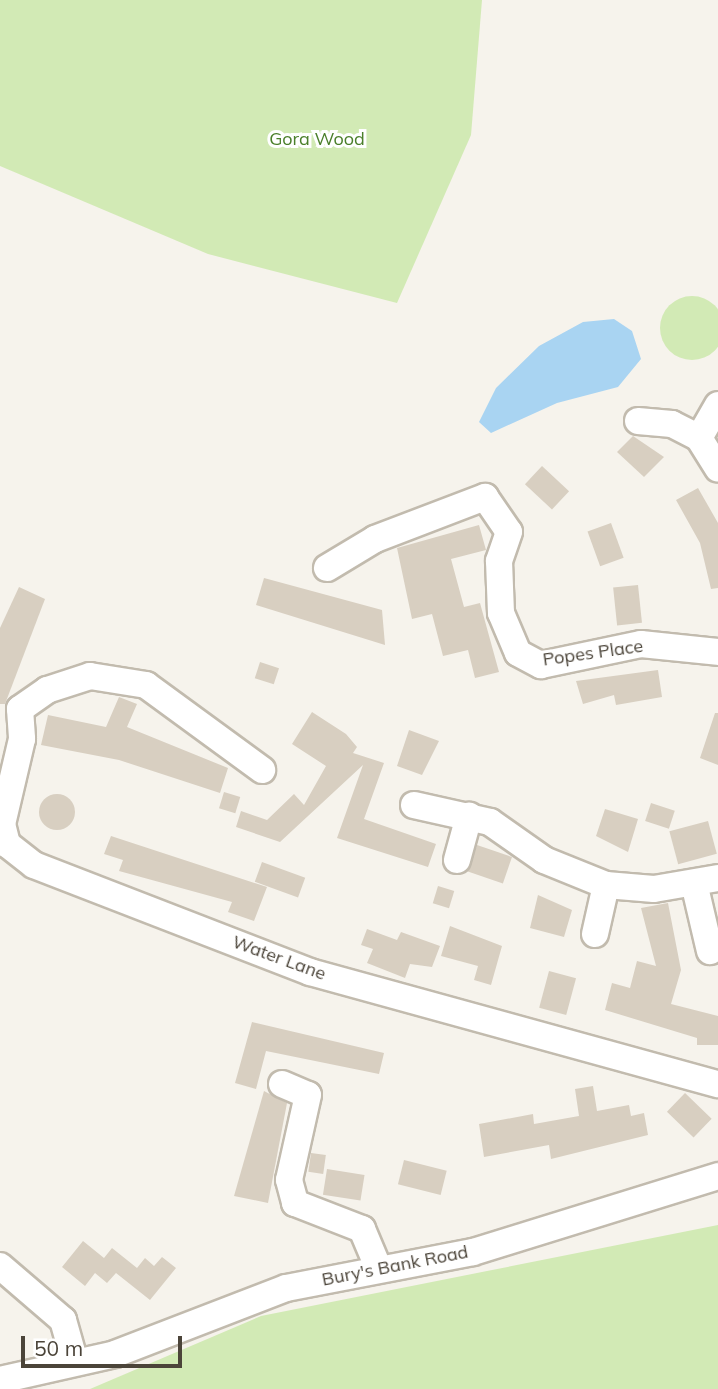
<!DOCTYPE html>
<style>
body{margin:0}
#map{position:relative;width:718px;height:1389px;overflow:hidden;background:#f6f3ec;font-family:Mulish,sans-serif}
div>[style]{position:absolute}
[style*='--x']{left:calc(var(--x)*1px);top:calc(var(--y)*1px);width:calc(var(--w)*1px);rotate:calc(var(--a)*1deg)}
.green>*{inset:0;background:#d2eab5}
.round{border-radius:50%}
.water>*{inset:0;background:#a9d4f2}
.building>*{inset:0;background:#d8cfc1;transform-origin:0 0}
.roads{filter:drop-shadow(2px 0 #c2bbae) drop-shadow(-2px 0 #c2bbae) drop-shadow(0 2px #c2bbae) drop-shadow(0 -2px #c2bbae)}
.minor>*{height:26px;margin:-13px;padding:0 13px;transform-origin:13px;border-radius:13px;background:#fff}
span{translate:-50% -50%;white-space:nowrap;text-align:center;line-height:1.15;-webkit-text-stroke:6px #fff;paint-order:stroke}
.park-label{font-size:18px;color:#4a7f2a}
.street-label{font-size:18px;color:#4b4439}
.scale{position:absolute;left:21px;top:1336px;width:161px;height:32px;box-sizing:border-box;border:4px solid #4b4439;border-top:0;padding-left:9px;font-size:21px;line-height:24px;white-space:nowrap;color:#4b4439;-webkit-text-stroke:5px #fff;paint-order:stroke}
</style>
<div id="map">
<div class="green">
<div style="clip-path:polygon(0 0,482px 0,471px 135px,397px 303px,208px 254px,0 166px)"></div>
<div class="round" style="left:660px;top:296px;width:64px;height:64px"></div>
<div style="clip-path:polygon(718px 1225px,718px 1389px,90px 1389px,261px 1316px)"></div>
</div>
<div class="water">
<div style="clip-path:polygon(614px 319px,632px 331px,641px 359px,618px 387px,557px 403px,491px 433px,479px 422px,496px 388px,539px 346px,583px 322px)"></div>
</div>
<div class="building">
<div style="clip-path:polygon(633px 436px,664px 457px,644px 477px,617px 452px)"></div>
<div style="left:542px;top:466px;width:37px;height:25px;rotate:43deg"></div>
<div style="clip-path:polygon(698px 488px,718px 523px,718px 588px,711px 589px,700px 543px,676px 500px)"></div>
<div style="left:611px;top:523px;width:37px;height:25px;rotate:70deg"></div>
<div style="clip-path:polygon(479px 525px,486px 550px,451px 559px,464px 607px,480px 603px,499px 672px,475px 678px,468px 650px,443px 656px,432px 614px,412px 619px,397px 548px)"></div>
<div style="clip-path:polygon(264px 578px,382px 610px,385px 645px,256px 605px)"></div>
<div style="left:638px;top:585px;width:38px;height:25px;rotate:84deg"></div>
<div style="clip-path:polygon(19px 587px,45px 599px,5px 704px,0 704px,0 628px)"></div>
<div style="left:260px;top:662px;width:20px;height:17px;rotate:18deg"></div>
<div style="clip-path:polygon(658px 670px,662px 697px,616px 705px,614px 695px,583px 704px,576px 681px)"></div>
<div style="clip-path:polygon(119px 697px,137px 704px,127px 727px,228px 768px,220px 793px,119px 760px,41px 745px,48px 715px,106px 727px)"></div>
<div style="clip-path:polygon(312px 712px,346px 734px,357px 747px,353px 753px,384px 763px,364px 819px,436px 844px,428px 867px,337px 838px,363px 765px,280px 842px,236px 827px,241px 811px,267px 820px,294px 794px,304px 805px,326px 766px,292px 744px)"></div>
<div style="clip-path:polygon(715px 713px,718px 713px,718px 765px,700px 758px)"></div>
<div style="clip-path:polygon(409px 730px,439px 741px,422px 775px,397px 766px)"></div>
<div style="left:224px;top:792px;width:17px;height:17px;rotate:17deg"></div>
<div class="round" style="left:39px;top:794px;width:36px;height:36px"></div>
<div style="left:651px;top:803px;width:25px;height:19px;rotate:18deg"></div>
<div style="clip-path:polygon(605px 809px,638px 819px,628px 852px,596px 836px)"></div>
<div style="left:708px;top:821px;width:34px;height:40px;rotate:75deg"></div>
<div style="clip-path:polygon(111px 836px,267px 887px,254px 921px,228px 912px,232px 902px,119px 871px,123px 860px,104px 854px)"></div>
<div style="left:477px;top:845px;width:37px;height:28px;rotate:19deg"></div>
<div style="left:262px;top:862px;width:46px;height:21px;rotate:20deg"></div>
<div style="left:438px;top:886px;width:17px;height:18px;rotate:17deg"></div>
<div style="clip-path:polygon(538px 895px,572px 910px,564px 937px,530px 928px)"></div>
<div style="clip-path:polygon(668px 903px,681px 970px,671px 1004px,718px 1016px,718px 1045px,697px 1045px,697px 1038px,605px 1010px,612px 983px,630px 988px,637px 961px,656px 966px,641px 908px)"></div>
<div style="clip-path:polygon(450px 926px,502px 946px,491px 985px,474px 980px,478px 966px,441px 956px)"></div>
<div style="clip-path:polygon(367px 929px,397px 940px,401px 932px,440px 946px,432px 967px,410px 964px,405px 978px,367px 963px,373px 949px,361px 945px)"></div>
<div style="left:549px;top:971px;width:28px;height:38px;rotate:15deg"></div>
<div style="clip-path:polygon(252px 1022px,384px 1053px,379px 1074px,266px 1051px,256px 1089px,235px 1083px)"></div>
<div style="clip-path:polygon(593px 1086px,597px 1111px,629px 1105px,631px 1116px,644px 1113px,648px 1135px,551px 1159px,549px 1145px,484px 1157px,479px 1124px,533px 1114px,534px 1124px,579px 1116px,575px 1089px)"></div>
<div style="clip-path:polygon(264px 1091px,287px 1103px,268px 1203px,234px 1196px)"></div>
<div style="left:685px;top:1093px;width:37px;height:26px;rotate:44deg"></div>
<div style="left:311px;top:1153px;width:15px;height:19px;rotate:8deg"></div>
<div style="left:404px;top:1160px;width:44px;height:25px;rotate:14deg"></div>
<div style="left:327px;top:1169px;width:38px;height:26px;rotate:9deg"></div>
<div style="clip-path:polygon(83px 1241px,104px 1258px,112px 1248px,137px 1268px,145px 1258px,154px 1266px,162px 1257px,176px 1268px,150px 1300px,116px 1273px,107px 1283px,95px 1273px,85px 1286px,62px 1267px)"></div>
</div>
<div class="roads">
<div class="minor">
<div style="--x:638;--y:421;--w:34;--a:5"></div>
<div style="--x:672;--y:424;--w:30;--a:27"></div>
<div style="--x:699;--y:438;--w:36;--a:58"></div>
<div style="--x:699;--y:438;--w:38;--a:-60"></div>
<div style="--x:327;--y:568;--w:56;--a:-31.1"></div>
<div style="--x:375;--y:539;--w:118;--a:-20.9"></div>
<div style="--x:485;--y:497;--w:42;--a:55.6"></div>
<div style="--x:509;--y:532;--w:31;--a:109"></div>
<div style="--x:499;--y:561;--w:52;--a:87.8"></div>
<div style="--x:501;--y:613;--w:43;--a:67"></div>
<div style="--x:518;--y:653;--w:26;--a:28"></div>
<div style="--x:541;--y:665;--w:102;--a:-11.9"></div>
<div style="--x:641;--y:644;--w:77;--a:5.9"></div>
<div style="--x:20;--y:709;--w:30;--a:86"></div>
<div style="--x:22;--y:739;--w:87;--a:103.2"></div>
<div style="--x:2;--y:824;--w:21;--a:76"></div>
<div style="--x:7;--y:844;--w:34;--a:38"></div>
<div style="--x:34;--y:865;--w:296;--a:21.2"></div>
<div style="--x:310;--y:972;--w:423;--a:15.4"></div>
<div style="--x:20;--y:709;--w:33;--a:-35"></div>
<div style="--x:47;--y:690;--w:45;--a:-18"></div>
<div style="--x:90;--y:676;--w:57;--a:9.1"></div>
<div style="--x:146;--y:685;--w:144;--a:36.2"></div>
<div style="--x:414;--y:805;--w:78;--a:12.6"></div>
<div style="--x:490;--y:822;--w:66;--a:35.1"></div>
<div style="--x:544;--y:860;--w:67;--a:22"></div>
<div style="--x:606;--y:885;--w:48;--a:4.8"></div>
<div style="--x:654;--y:889;--w:65;--a:-9.8"></div>
<div style="--x:457;--y:860;--w:46;--a:-74.7"></div>
<div style="--x:694;--y:883;--w:70;--a:76.8"></div>
<div style="--x:595;--y:934;--w:50;--a:-77.3"></div>
<div style="--x:282;--y:1084;--w:28;--a:23"></div>
<div style="--x:308;--y:1095;--w:87;--a:102.6"></div>
<div style="--x:289;--y:1180;--w:24;--a:75"></div>
<div style="--x:295;--y:1203;--w:72;--a:21.2"></div>
<div style="--x:362;--y:1229;--w:41;--a:67.2"></div>
<div style="--x:0;--y:1266;--w:83;--a:40.6"></div>
<div style="--x:63;--y:1320;--w:41;--a:74.2"></div>
<div style="--x:0;--y:1380;--w:118;--a:-12.7"></div>
<div style="--x:115;--y:1354;--w:183;--a:-21.1"></div>
<div style="--x:286;--y:1288;--w:190;--a:-10.9"></div>
<div style="--x:473;--y:1252;--w:257;--a:-17.2"></div>
</div>
</div>
<div class="park-label">
<span style="left:317px;top:139px">Gora Wood</span>
</div>
<div class="street-label">
<span style="left:593px;top:653px;rotate:-8deg">Popes Place</span>
<span style="left:279px;top:958px;rotate:20deg">Water Lane</span>
<span style="left:395px;top:1266px;rotate:-11deg">Bury's Bank Road</span>
</div>
<div class="scale">50 m</div>
</div>
